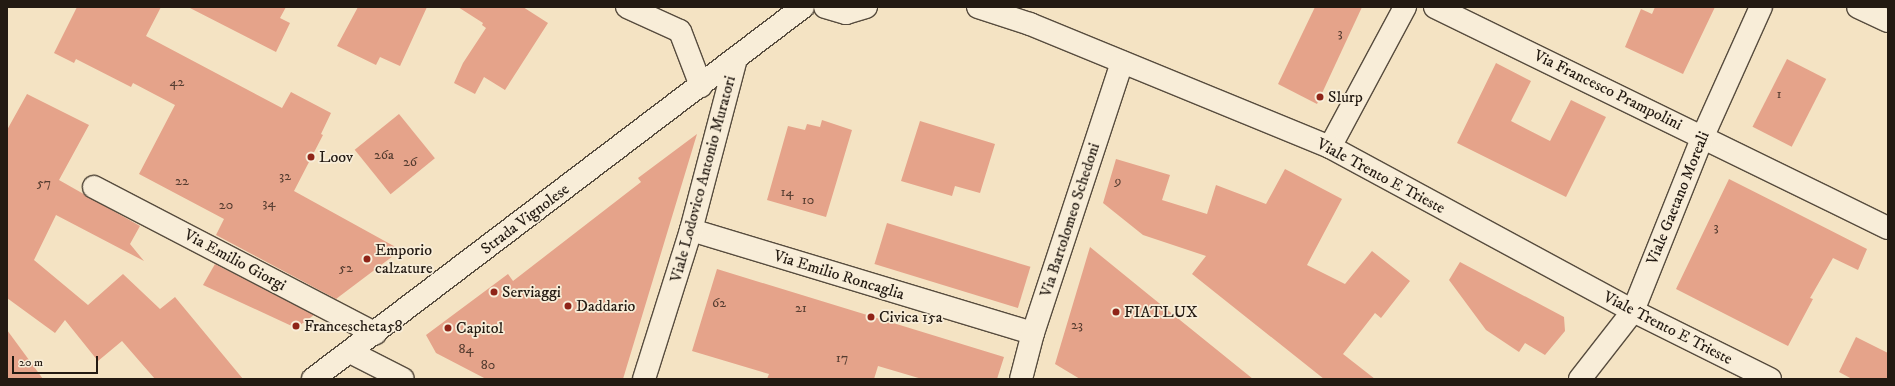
<!DOCTYPE html>
<style>
body{margin:0}
#map{position:relative;width:1895px;height:386px;overflow:hidden;background:#f4e3c3;font-family:"IM FELL DW Pica",serif}
div>[style]{position:absolute}
[style*='--x']{left:calc(var(--x)*1px);top:calc(var(--y)*1px);width:calc(var(--w)*1px);rotate:calc(var(--a)*1deg)}
.building>*{inset:0;background:#e5a38a;transform-origin:0 0}
.roads{filter:drop-shadow(1px 0 #574c3e) drop-shadow(-1px 0 #574c3e) drop-shadow(0 1px #574c3e) drop-shadow(0 -1px #574c3e)}
.street>*{height:22px;margin:-11px;padding:0 11px;transform-origin:11px;border-radius:11px;background:#f8edd8}
.secondary>*{height:22px;margin:-11px;padding:0 11px;transform-origin:11px;border-radius:11px;background:#f8edd8}
.dots>*{width:11px;height:11px;translate:-50% -50%;box-sizing:border-box;border:2px solid #f8edd8;border-radius:50%}
span{translate:-50% -50%;white-space:nowrap;text-align:center;line-height:1.15;-webkit-text-stroke:3.5px #f8edd8;paint-order:stroke}
.number-label{font-size:14px;color:#543c30}
.number-label span{-webkit-text-stroke-width:0}
.street-label{font-size:16px;color:#231a12}
.poi-label{font-size:16px;color:#231a12}
.left{translate:0 -50%;text-align:left}
.frame{position:absolute;inset:0;border:8px solid #231a12;pointer-events:none}
.scale{position:absolute;left:12px;top:356px;width:86px;height:18px;box-sizing:border-box;border:2px solid #231a12;border-top:0;padding-left:5px;font-size:12px;line-height:14px;white-space:nowrap;color:#231a12;-webkit-text-stroke:3px #f8edd8;paint-order:stroke}
</style>
<div id="map">
<div class="building">
<div style="clip-path:polygon(77px 7px,161px 7px,146px 36px,282px 108px,291px 92px,331px 113px,321px 134px,323px 135px,294px 191px,401px 250px,336px 299px,216px 235px,224px 219px,139px 174px,175px 105px,133px 83px,131px 87px,76px 59px,74px 63px,54px 53px)"></div>
<div style="clip-path:polygon(188px 7px,286px 7px,280px 18px,290px 23px,276px 52px)"></div>
<div style="clip-path:polygon(358px 7px,427px 7px,400px 66px,380px 57px,376px 65px,337px 46px)"></div>
<div style="clip-path:polygon(458px 7px,523px 7px,548px 23px,505px 90px,484px 77px,475px 94px,454px 83px,463px 63px,486px 28px,482px 25px,483px 23px)"></div>
<div style="clip-path:polygon(1315px 7px,1362px 7px,1317px 104px,1278px 84px)"></div>
<div style="clip-path:polygon(1655px 7px,1715px 7px,1683px 74px,1625px 47px,1641px 9px,1652px 14px)"></div>
<div style="left:1787px;top:59px;width:44px;height:76px;rotate:27deg"></div>
<div style="clip-path:polygon(1496px 63px,1531px 81px,1511px 121px,1550px 141px,1571px 100px,1606px 117px,1566px 197px,1457px 143px)"></div>
<div style="clip-path:polygon(27px 94px,89px 125px,59px 180px,140px 226px,130px 244px,144px 261px,56px 215px,34px 260px,88px 305px,123px 274px,160px 309px,175px 297px,243px 379px,155px 379px,122px 341px,98px 361px,65px 320px,55px 333px,7px 298px,7px 130px)"></div>
<div style="left:399px;top:114px;width:57px;height:57px;rotate:51deg"></div>
<div style="clip-path:polygon(822px 120px,852px 130px,826px 217px,767px 200px,788px 126px,805px 130px,807px 124px,820px 127px)"></div>
<div style="clip-path:polygon(920px 121px,995px 144px,980px 193px,955px 186px,952px 196px,901px 181px)"></div>
<div style="clip-path:polygon(697px 134px,623px 379px,486px 379px,436px 353px,426px 335px,508px 274px,513px 281px,641px 182px,638px 178px)"></div>
<div style="clip-path:polygon(1116px 159px,1170px 175px,1162px 200px,1207px 214px,1216px 185px,1266px 204px,1285px 169px,1342px 199px,1307px 265px,1345px 284px,1372px 251px,1410px 281px,1381px 318px,1375px 313px,1343px 354px,1375px 379px,1324px 379px,1192px 274px,1206px 256px,1143px 235px,1103px 203px)"></div>
<div style="clip-path:polygon(1729px 179px,1867px 249px,1858px 270px,1833px 258px,1810px 298px,1813px 299px,1788px 346px,1676px 289px)"></div>
<div style="left:887px;top:223px;width:150px;height:43px;rotate:17deg"></div>
<div style="clip-path:polygon(1090px 247px,1149px 295px,1253px 379px,1080px 379px,1055px 364px)"></div>
<div style="clip-path:polygon(1460px 262px,1564px 317px,1565px 331px,1545px 355px,1525px 343px,1519px 352px,1486px 330px,1449px 280px)"></div>
<div style="clip-path:polygon(215px 264px,314px 315px,296px 328px,203px 285px)"></div>
<div style="clip-path:polygon(717px 269px,1004px 357px,997px 379px,922px 379px,878px 366px,874px 379px,767px 379px,769px 374px,692px 351px)"></div>
<div style="clip-path:polygon(7px 330px,43px 379px,7px 379px)"></div>
<div style="clip-path:polygon(1856px 337px,1888px 353px,1888px 379px,1852px 379px,1839px 372px)"></div>
</div>
<div class="roads">
<div class="street">
<div style="--x:627;--y:7;--w:58;--a:24.4"></div>
<div style="--x:680;--y:31;--w:59;--a:69.1"></div>
<div style="--x:1435;--y:7;--w:504;--a:26.01"></div>
<div style="--x:1858;--y:7;--w:33;--a:25"></div>
<div style="--x:1330;--y:147;--w:159;--a:-61.8"></div>
<div style="--x:94;--y:187;--w:317;--a:27.5"></div>
<div style="--x:691;--y:230;--w:357;--a:16.8"></div>
<div style="--x:1633;--y:311;--w:188;--a:-68.2"></div>
<div style="--x:1703;--y:136;--w:141;--a:-65.8"></div>
<div style="--x:350;--y:352;--w:59;--a:27"></div>
<div style="--x:644;--y:379;--w:156;--a:-72.5"></div>
<div style="--x:691;--y:230;--w:177;--a:-75.3"></div>
<div style="--x:1021;--y:379;--w:48;--a:-75.4"></div>
<div style="--x:1033;--y:333;--w:285;--a:-71.8"></div>
</div>
<div class="secondary">
<div style="--x:825;--y:7;--w:22;--a:16"></div>
<div style="--x:846;--y:13;--w:21;--a:-17"></div>
<div style="--x:978;--y:7;--w:55;--a:18.1"></div>
<div style="--x:1030;--y:24;--w:324;--a:22.3"></div>
<div style="--x:1330;--y:147;--w:345;--a:28.4"></div>
<div style="--x:1633;--y:311;--w:153;--a:26.4"></div>
<div style="--x:313;--y:379;--w:615;--a:-37.21"></div>
<div style="--x:1580;--y:379;--w:86;--a:-52.1"></div>
</div>
</div>
<div class="dots">
<div style="left:1320px;top:97px;background:#8f2418"></div>
<div style="left:311px;top:157px;background:#8f2418"></div>
<div style="left:367px;top:259px;background:#8f2418"></div>
<div style="left:494px;top:292px;background:#8f2418"></div>
<div style="left:568px;top:306px;background:#8f2418"></div>
<div style="left:1116px;top:312px;background:#8f2418"></div>
<div style="left:871px;top:317px;background:#8f2418"></div>
<div style="left:296px;top:326px;background:#8f2418"></div>
<div style="left:448px;top:328px;background:#8f2418"></div>
</div>
<div class="number-label">
<span style="left:1340px;top:33px">3</span>
<span style="left:177px;top:82px">42</span>
<span style="left:1779px;top:94px">1</span>
<span style="left:384px;top:155px">26a</span>
<span style="left:410px;top:162px">26</span>
<span style="left:285px;top:176px">32</span>
<span style="left:182px;top:181px">22</span>
<span style="left:1118px;top:181px">9</span>
<span style="left:44px;top:183px">57</span>
<span style="left:787px;top:192px">14</span>
<span style="left:808px;top:200px">10</span>
<span style="left:269px;top:203px">34</span>
<span style="left:226px;top:205px">20</span>
<span style="left:1716px;top:227px">3</span>
<span style="left:346px;top:268px">52</span>
<span style="left:719px;top:303px">62</span>
<span style="left:801px;top:308px">21</span>
<span style="left:1077px;top:325px">23</span>
<span style="left:466px;top:349px">84</span>
<span style="left:842px;top:358px">17</span>
<span style="left:488px;top:365px">80</span>
</div>
<div class="street-label">
<span style="left:1608px;top:90px;rotate:26deg">Via Francesco Prampolini</span>
<span style="left:1381px;top:176px;rotate:28deg">Viale Trento E Trieste</span>
<span style="left:703px;top:179px;rotate:-75deg">Viale Lodovico Antonio Muratori</span>
<span style="left:1678px;top:198px;rotate:-68deg">Viale Gaetano Moreali</span>
<span style="left:525px;top:219px;rotate:-37deg">Strada Vignolese</span>
<span style="left:1070px;top:220px;rotate:-72deg">Via Bartolomeo Schedoni</span>
<span style="left:235px;top:260px;rotate:28deg">Via Emilio Giorgi</span>
<span style="left:839px;top:275px;rotate:17deg">Via Emilio Roncaglia</span>
<span style="left:1668px;top:328px;rotate:27deg">Viale Trento E Trieste</span>
</div>
<div class="poi-label">
<span class="left" style="left:1328px;top:97px">Slurp</span>
<span class="left" style="left:319px;top:157px">Loov</span>
<span class="left" style="left:375px;top:259px">Emporio<br>calzature</span>
<span class="left" style="left:502px;top:292px">Serviaggi</span>
<span class="left" style="left:576px;top:306px">Daddario</span>
<span class="left" style="left:1124px;top:312px">FIATLUX</span>
<span class="left" style="left:879px;top:317px">Civica 15a</span>
<span class="left" style="left:304px;top:326px">Francescheta58</span>
<span class="left" style="left:456px;top:328px">Capitol</span>
</div>
<div class="frame"></div>
<div class="scale">20 m</div>
</div>
